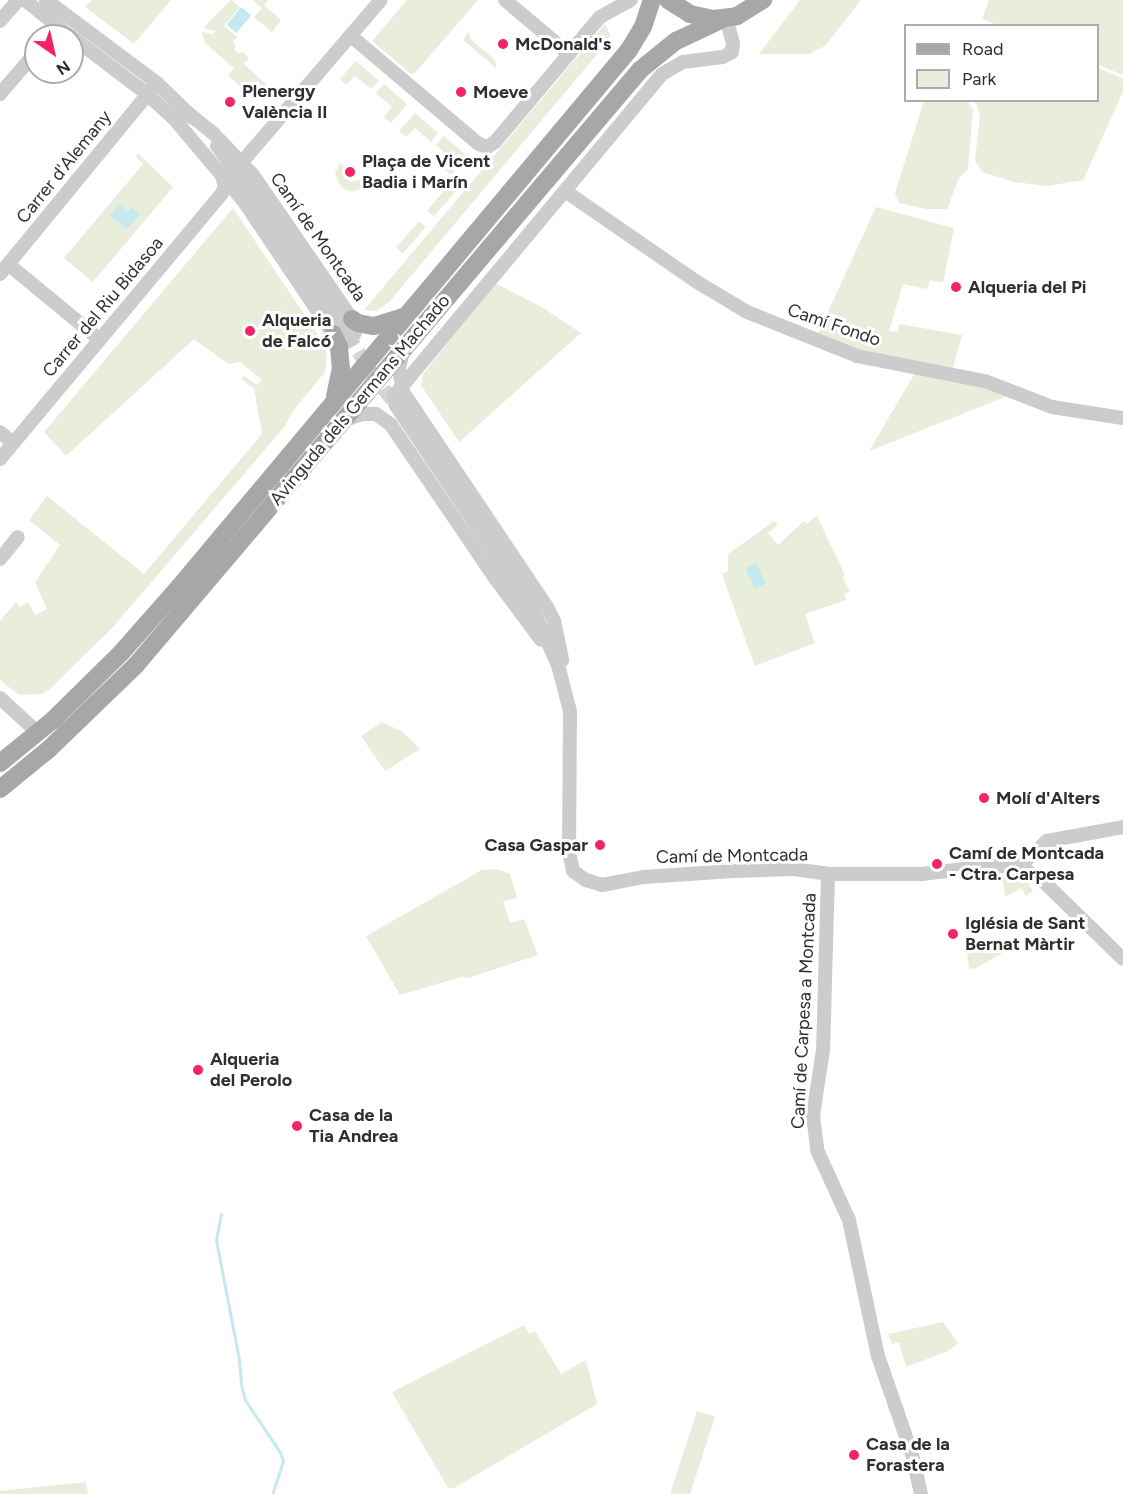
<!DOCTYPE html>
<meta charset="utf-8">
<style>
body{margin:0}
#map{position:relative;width:1123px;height:1494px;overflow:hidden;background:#fff;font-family:Figtree,sans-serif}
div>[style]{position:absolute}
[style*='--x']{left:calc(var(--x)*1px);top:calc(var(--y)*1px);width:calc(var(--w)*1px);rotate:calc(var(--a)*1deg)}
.green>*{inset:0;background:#e9eddb;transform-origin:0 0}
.water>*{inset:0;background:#c5e9ef;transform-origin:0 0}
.stream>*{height:3px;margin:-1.5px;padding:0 1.5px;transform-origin:1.5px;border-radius:1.5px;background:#c5e9ef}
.minor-tunnel>*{height:14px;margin-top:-7px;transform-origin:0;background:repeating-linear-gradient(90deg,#d5d5d5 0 14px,transparent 0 21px)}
.minor>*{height:14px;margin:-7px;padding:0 7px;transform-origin:7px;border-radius:7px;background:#ccc}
.major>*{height:18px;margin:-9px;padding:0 9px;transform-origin:9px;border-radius:9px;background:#a7a7a7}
.dots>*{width:16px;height:16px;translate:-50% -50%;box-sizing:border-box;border:3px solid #fff;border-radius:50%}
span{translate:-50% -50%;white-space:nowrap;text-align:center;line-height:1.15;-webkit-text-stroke:6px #fff;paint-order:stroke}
.poi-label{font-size:18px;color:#2f2f2f;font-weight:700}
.left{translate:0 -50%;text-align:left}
.right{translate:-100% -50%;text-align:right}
.street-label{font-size:18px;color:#2f2f2f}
.legend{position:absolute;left:904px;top:24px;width:195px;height:78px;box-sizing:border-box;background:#fff;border:2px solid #acacac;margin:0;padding:8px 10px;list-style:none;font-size:18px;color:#2f2f2f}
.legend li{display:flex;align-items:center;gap:12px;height:30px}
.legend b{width:30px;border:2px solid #acacac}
.north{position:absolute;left:24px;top:24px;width:60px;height:60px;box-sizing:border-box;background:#fff;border:2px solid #acacac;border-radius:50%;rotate:146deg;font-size:16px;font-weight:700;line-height:24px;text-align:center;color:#2f2f2f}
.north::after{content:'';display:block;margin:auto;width:21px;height:27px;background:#f42268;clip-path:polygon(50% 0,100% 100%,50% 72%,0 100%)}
</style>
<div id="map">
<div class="green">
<div style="clip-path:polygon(92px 0,171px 0,134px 44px,85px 7px)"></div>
<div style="clip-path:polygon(231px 0,240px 7px,224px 26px,237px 37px,233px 42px,236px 46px,234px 50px,239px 54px,242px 51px,249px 58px,244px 64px,270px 88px,258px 101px,228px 76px,234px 68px,206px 44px,203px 37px,202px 32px,213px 34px,216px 31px,203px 28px)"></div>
<div style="clip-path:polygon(253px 0,268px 0,264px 5px,281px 20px,272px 32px,254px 17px,262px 8px)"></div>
<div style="clip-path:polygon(407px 0,478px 0,415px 73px,411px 74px,372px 41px)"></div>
<div style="clip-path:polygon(800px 0,861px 0,825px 46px,809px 54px,759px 54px)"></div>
<div style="clip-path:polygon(989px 0,1123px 0,1123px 75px,1098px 65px,1098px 26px,997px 25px,982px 19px)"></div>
<div style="clip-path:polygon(605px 24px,610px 34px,609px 40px,389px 302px,377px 311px,364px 310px)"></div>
<div style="clip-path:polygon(469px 31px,470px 39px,495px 60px,496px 68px,463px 40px)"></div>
<div style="clip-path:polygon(356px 61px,379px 81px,371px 89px,355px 76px,346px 85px,340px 79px)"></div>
<div style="clip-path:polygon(1098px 68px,1123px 78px,1123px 92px,1083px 180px,1047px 186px,1014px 182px,982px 172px,975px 160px,980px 117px,977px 105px,973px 101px,1098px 100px)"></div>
<div style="clip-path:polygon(384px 84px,407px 104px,391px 123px,384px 117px,392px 107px,376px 93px)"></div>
<div style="clip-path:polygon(924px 101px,967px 101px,973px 109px,968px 169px,959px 178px,947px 209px,926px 209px,899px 203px,895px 193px)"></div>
<div style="clip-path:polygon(415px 113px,438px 133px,431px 142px,415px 128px,406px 137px,399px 131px)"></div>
<div style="clip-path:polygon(444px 136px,467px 156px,451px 175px,444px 169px,452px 159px,436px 145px)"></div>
<div style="clip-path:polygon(138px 153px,173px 187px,93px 282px,64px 258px,143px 164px,136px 157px)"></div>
<div style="clip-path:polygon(340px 163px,348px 170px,346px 176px,350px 182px,360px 180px,366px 186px,352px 192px,342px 188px,335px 174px)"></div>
<div style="left:450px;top:184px;width:9px;height:35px;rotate:41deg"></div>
<div style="clip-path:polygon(876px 207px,954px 228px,943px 283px,930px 280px,927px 289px,903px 284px,889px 331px,897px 332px,900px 324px,962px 335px,953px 368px,861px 352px,817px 336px)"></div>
<div style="clip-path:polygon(233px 208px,322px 341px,327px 354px,325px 372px,293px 411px,285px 426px,113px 627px,49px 690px,41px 694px,19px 695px,0 680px,0 621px,16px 602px,20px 607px,28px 602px,35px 615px,47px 609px,35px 582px,60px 545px,29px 520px,47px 496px,144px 574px,262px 434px,254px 389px,242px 379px,244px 376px,257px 385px,262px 380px,240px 362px,228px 364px,194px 339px,66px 456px,44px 432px)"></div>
<div style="left:419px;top:221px;width:9px;height:35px;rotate:41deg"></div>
<div style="clip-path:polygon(495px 283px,540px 306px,581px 333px,459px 442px,421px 385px,423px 374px)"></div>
<div style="clip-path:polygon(915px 373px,998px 388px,1010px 395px,869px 451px)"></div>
<div style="clip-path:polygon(817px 516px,844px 573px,843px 577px,850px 592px,844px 593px,846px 600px,805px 614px,815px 643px,755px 666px,722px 574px,728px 571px,728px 554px,774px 521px,778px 525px,768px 533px,778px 545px,804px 521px,806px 524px)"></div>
<div style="clip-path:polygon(382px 722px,403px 732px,420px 749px,385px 771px,361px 736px)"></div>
<div style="clip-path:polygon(497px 869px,510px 874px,517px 898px,503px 901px,510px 923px,524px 919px,538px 955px,468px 978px,461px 977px,400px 995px,366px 936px,482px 870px)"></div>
<div style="clip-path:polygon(1002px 874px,1014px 874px,1026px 879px,1033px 891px,1026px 896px,1021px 888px,1005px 897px)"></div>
<div style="clip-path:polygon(993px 937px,1003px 953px,974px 969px,969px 968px,967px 953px)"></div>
<div style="clip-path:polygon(943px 1322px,958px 1343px,948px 1351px,906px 1367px,899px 1342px,892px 1344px,888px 1334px)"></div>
<div style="clip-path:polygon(524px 1325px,529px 1334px,535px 1331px,561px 1374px,586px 1360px,597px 1404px,454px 1488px,448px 1488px,392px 1392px)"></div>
<div style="left:697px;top:1411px;width:19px;height:86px;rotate:18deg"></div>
<div style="clip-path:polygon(86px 1482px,88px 1494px,0 1494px,0 1491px)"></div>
</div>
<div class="water">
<div style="left:241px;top:7px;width:13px;height:23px;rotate:39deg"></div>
<div style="clip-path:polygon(120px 204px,128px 211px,132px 207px,140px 214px,127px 229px,110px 215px)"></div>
<div style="left:756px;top:563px;width:23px;height:12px;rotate:65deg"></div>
</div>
<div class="stream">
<div style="--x:221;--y:1214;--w:26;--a:101"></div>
<div style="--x:216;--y:1240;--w:122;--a:79.1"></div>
<div style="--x:239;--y:1360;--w:24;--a:85"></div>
<div style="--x:241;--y:1384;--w:16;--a:76"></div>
<div style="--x:245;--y:1400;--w:63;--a:56.1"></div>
<div style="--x:280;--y:1452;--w:9;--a:72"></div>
<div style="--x:283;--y:1461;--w:35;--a:108"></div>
</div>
<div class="minor-tunnel">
<div style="--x:347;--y:334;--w:45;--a:57.7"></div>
<div style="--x:371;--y:372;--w:40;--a:53"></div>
</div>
<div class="minor">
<div style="--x:25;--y:0;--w:58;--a:38.7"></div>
<div style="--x:46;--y:0;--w:139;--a:36.8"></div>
<div style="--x:157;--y:83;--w:50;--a:44.2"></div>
<div style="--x:505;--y:0;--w:84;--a:40.2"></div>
<div style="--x:0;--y:21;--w:28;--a:-49"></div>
<div style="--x:351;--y:36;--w:167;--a:40.2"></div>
<div style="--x:479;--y:144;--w:9;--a:21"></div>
<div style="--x:487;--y:147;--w:9;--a:-32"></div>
<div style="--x:495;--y:142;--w:163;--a:-50"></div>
<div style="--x:600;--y:17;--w:35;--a:-29"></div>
<div style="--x:72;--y:37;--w:94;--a:37.2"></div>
<div style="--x:147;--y:94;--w:46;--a:42.4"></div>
<div style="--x:0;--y:94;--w:55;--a:-49.4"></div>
<div style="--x:176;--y:121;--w:107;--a:49.9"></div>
<div style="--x:245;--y:203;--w:158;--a:56.1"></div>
<div style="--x:333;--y:334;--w:12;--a:35"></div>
<div style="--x:343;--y:341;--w:9;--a:-13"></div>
<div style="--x:352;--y:339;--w:10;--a:-66"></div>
<div style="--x:356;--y:330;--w:12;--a:-110"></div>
<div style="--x:352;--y:319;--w:175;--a:-124.5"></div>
<div style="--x:253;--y:175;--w:57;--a:-133.6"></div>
<div style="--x:214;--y:134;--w:35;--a:-141"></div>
<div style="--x:217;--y:146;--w:57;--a:53.5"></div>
<div style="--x:251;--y:192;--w:171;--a:55.9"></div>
<div style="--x:242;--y:162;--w:213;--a:-49.4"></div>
<div style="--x:565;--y:191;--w:160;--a:34.6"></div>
<div style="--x:697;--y:282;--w:58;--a:31"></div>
<div style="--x:747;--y:312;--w:118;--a:21.8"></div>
<div style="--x:857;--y:356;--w:130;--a:11.1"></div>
<div style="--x:985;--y:381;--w:72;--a:21.2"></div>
<div style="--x:1052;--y:407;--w:72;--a:8.8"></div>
<div style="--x:8;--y:264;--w:118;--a:39.5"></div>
<div style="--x:0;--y:274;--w:247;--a:-50.6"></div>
<div style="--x:403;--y:351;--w:18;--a:103"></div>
<div style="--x:399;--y:369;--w:23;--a:80"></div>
<div style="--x:403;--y:392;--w:259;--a:56.2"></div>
<div style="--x:547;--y:607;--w:16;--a:63"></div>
<div style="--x:554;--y:621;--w:40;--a:78"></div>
<div style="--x:393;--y:397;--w:420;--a:-50.2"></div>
<div style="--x:662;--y:74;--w:24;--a:-30"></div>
<div style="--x:683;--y:62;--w:40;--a:-7.1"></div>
<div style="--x:723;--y:57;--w:10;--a:-29"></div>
<div style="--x:732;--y:52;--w:9;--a:-84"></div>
<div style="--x:733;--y:43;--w:26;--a:-106"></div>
<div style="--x:395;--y:404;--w:248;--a:56.2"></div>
<div style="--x:533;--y:610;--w:60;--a:65.6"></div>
<div style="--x:558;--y:665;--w:48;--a:75.4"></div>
<div style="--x:570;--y:711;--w:142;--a:90.4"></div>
<div style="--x:569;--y:853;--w:18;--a:77"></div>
<div style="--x:573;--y:871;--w:16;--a:35"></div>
<div style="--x:586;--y:880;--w:17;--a:17"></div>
<div style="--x:602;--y:885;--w:43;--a:-10.8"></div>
<div style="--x:644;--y:877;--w:90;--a:-3.8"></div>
<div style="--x:734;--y:871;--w:60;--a:-1.9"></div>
<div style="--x:794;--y:869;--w:34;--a:8"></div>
<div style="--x:828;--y:874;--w:94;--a:0"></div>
<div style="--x:922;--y:874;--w:67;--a:-6.8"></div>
<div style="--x:989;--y:866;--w:31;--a:0"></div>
<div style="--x:1020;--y:866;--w:29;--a:34"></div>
<div style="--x:1044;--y:882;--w:110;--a:44.3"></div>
<div style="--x:345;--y:420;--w:18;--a:-19"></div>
<div style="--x:362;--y:414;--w:14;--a:0"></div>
<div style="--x:376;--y:414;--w:19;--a:36"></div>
<div style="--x:391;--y:425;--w:185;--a:55.8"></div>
<div style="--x:495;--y:578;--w:77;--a:53.4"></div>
<div style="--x:0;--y:432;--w:17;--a:40"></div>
<div style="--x:0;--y:459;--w:344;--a:-50.1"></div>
<div style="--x:221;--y:195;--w:9;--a:-63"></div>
<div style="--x:225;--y:187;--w:11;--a:-105"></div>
<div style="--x:0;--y:559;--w:28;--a:-51"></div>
<div style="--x:0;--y:698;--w:52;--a:42.6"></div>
<div style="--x:1020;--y:866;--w:37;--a:-43"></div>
<div style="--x:1047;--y:841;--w:77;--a:-10.4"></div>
<div style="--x:828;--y:874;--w:176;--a:91.6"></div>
<div style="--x:823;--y:1050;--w:66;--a:98.7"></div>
<div style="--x:813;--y:1115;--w:35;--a:83"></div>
<div style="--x:817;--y:1150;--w:77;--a:65.4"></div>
<div style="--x:849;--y:1220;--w:139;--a:78"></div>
<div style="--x:878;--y:1356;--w:104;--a:70.9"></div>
<div style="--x:912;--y:1454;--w:41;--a:77.3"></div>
</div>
<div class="major">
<div style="--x:668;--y:0;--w:26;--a:32"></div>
<div style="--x:690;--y:14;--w:25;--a:12"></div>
<div style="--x:714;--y:19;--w:23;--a:-7"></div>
<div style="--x:737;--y:16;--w:31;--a:-32"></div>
<div style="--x:352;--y:319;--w:7;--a:34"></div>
<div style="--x:358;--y:323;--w:16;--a:11"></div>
<div style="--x:374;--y:326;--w:31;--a:-17"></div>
<div style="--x:333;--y:334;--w:14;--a:65"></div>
<div style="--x:339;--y:347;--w:21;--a:85"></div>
<div style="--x:341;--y:368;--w:29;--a:102"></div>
<div style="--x:0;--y:763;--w:68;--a:-39.1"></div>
<div style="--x:53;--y:720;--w:95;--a:-44.6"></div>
<div style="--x:121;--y:653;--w:89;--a:-48.6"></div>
<div style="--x:180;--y:586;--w:699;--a:-50.05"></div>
<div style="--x:629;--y:50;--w:27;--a:-59"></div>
<div style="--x:643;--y:27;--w:28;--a:-72"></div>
<div style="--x:0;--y:789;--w:63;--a:-39.2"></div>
<div style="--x:49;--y:749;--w:121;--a:-44"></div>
<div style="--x:136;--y:665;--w:780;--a:-49.73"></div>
<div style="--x:640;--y:70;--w:46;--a:-38.9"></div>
<div style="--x:676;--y:41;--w:52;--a:-25.1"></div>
</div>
<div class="dots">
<div style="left:503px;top:44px;background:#f42268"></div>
<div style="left:461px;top:92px;background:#f42268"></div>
<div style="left:230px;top:102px;background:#f42268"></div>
<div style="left:350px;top:172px;background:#f42268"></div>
<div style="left:956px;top:287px;background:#f42268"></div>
<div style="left:250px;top:331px;background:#f42268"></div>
<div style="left:984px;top:798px;background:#f42268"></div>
<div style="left:600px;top:845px;background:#f42268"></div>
<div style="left:937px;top:864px;background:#f42268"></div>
<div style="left:953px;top:934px;background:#f42268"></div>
<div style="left:198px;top:1070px;background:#f42268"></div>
<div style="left:297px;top:1126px;background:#f42268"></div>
<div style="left:854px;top:1455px;background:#f42268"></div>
</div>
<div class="poi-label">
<span class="left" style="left:515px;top:44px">McDonald's</span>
<span class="left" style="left:242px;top:102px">Plenergy<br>València II</span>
<span class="left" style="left:473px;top:92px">Moeve</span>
<span class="left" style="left:362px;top:172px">Plaça de Vicent<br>Badia i Marín</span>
<span class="left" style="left:968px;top:287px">Alqueria del Pi</span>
<span class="left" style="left:262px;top:331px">Alqueria<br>de Falcó</span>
<span class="left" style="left:996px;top:798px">Molí d'Alters</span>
<span class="right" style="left:588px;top:845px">Casa Gaspar</span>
<span class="left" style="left:949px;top:864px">Camí de Montcada<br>- Ctra. Carpesa</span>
<span class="left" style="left:965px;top:934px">Iglésia de Sant<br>Bernat Màrtir</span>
<span class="left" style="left:210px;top:1070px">Alqueria<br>del Perolo</span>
<span class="left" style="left:309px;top:1126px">Casa de la<br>Tia Andrea</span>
<span class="left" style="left:866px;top:1455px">Casa de la<br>Forastera</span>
</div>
<div class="street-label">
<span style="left:64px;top:167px;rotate:-51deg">Carrer d'Alemany</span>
<span style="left:318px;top:237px;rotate:55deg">Camí de Montcada</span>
<span style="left:103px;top:307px;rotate:-50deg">Carrer del Riu Bidasoa</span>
<span style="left:834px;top:325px;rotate:19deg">Camí Fondo</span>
<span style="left:360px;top:400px;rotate:-50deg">Avinguda dels Germans Machado</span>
<span style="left:732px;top:856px;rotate:-1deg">Camí de Montcada</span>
<span style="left:804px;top:1011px;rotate:-87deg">Camí de Carpesa a Montcada</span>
</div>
<ul class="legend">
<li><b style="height:8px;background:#a7a7a7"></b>Road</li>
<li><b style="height:16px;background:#e9eddb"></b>Park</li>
</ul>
<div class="north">N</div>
</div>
